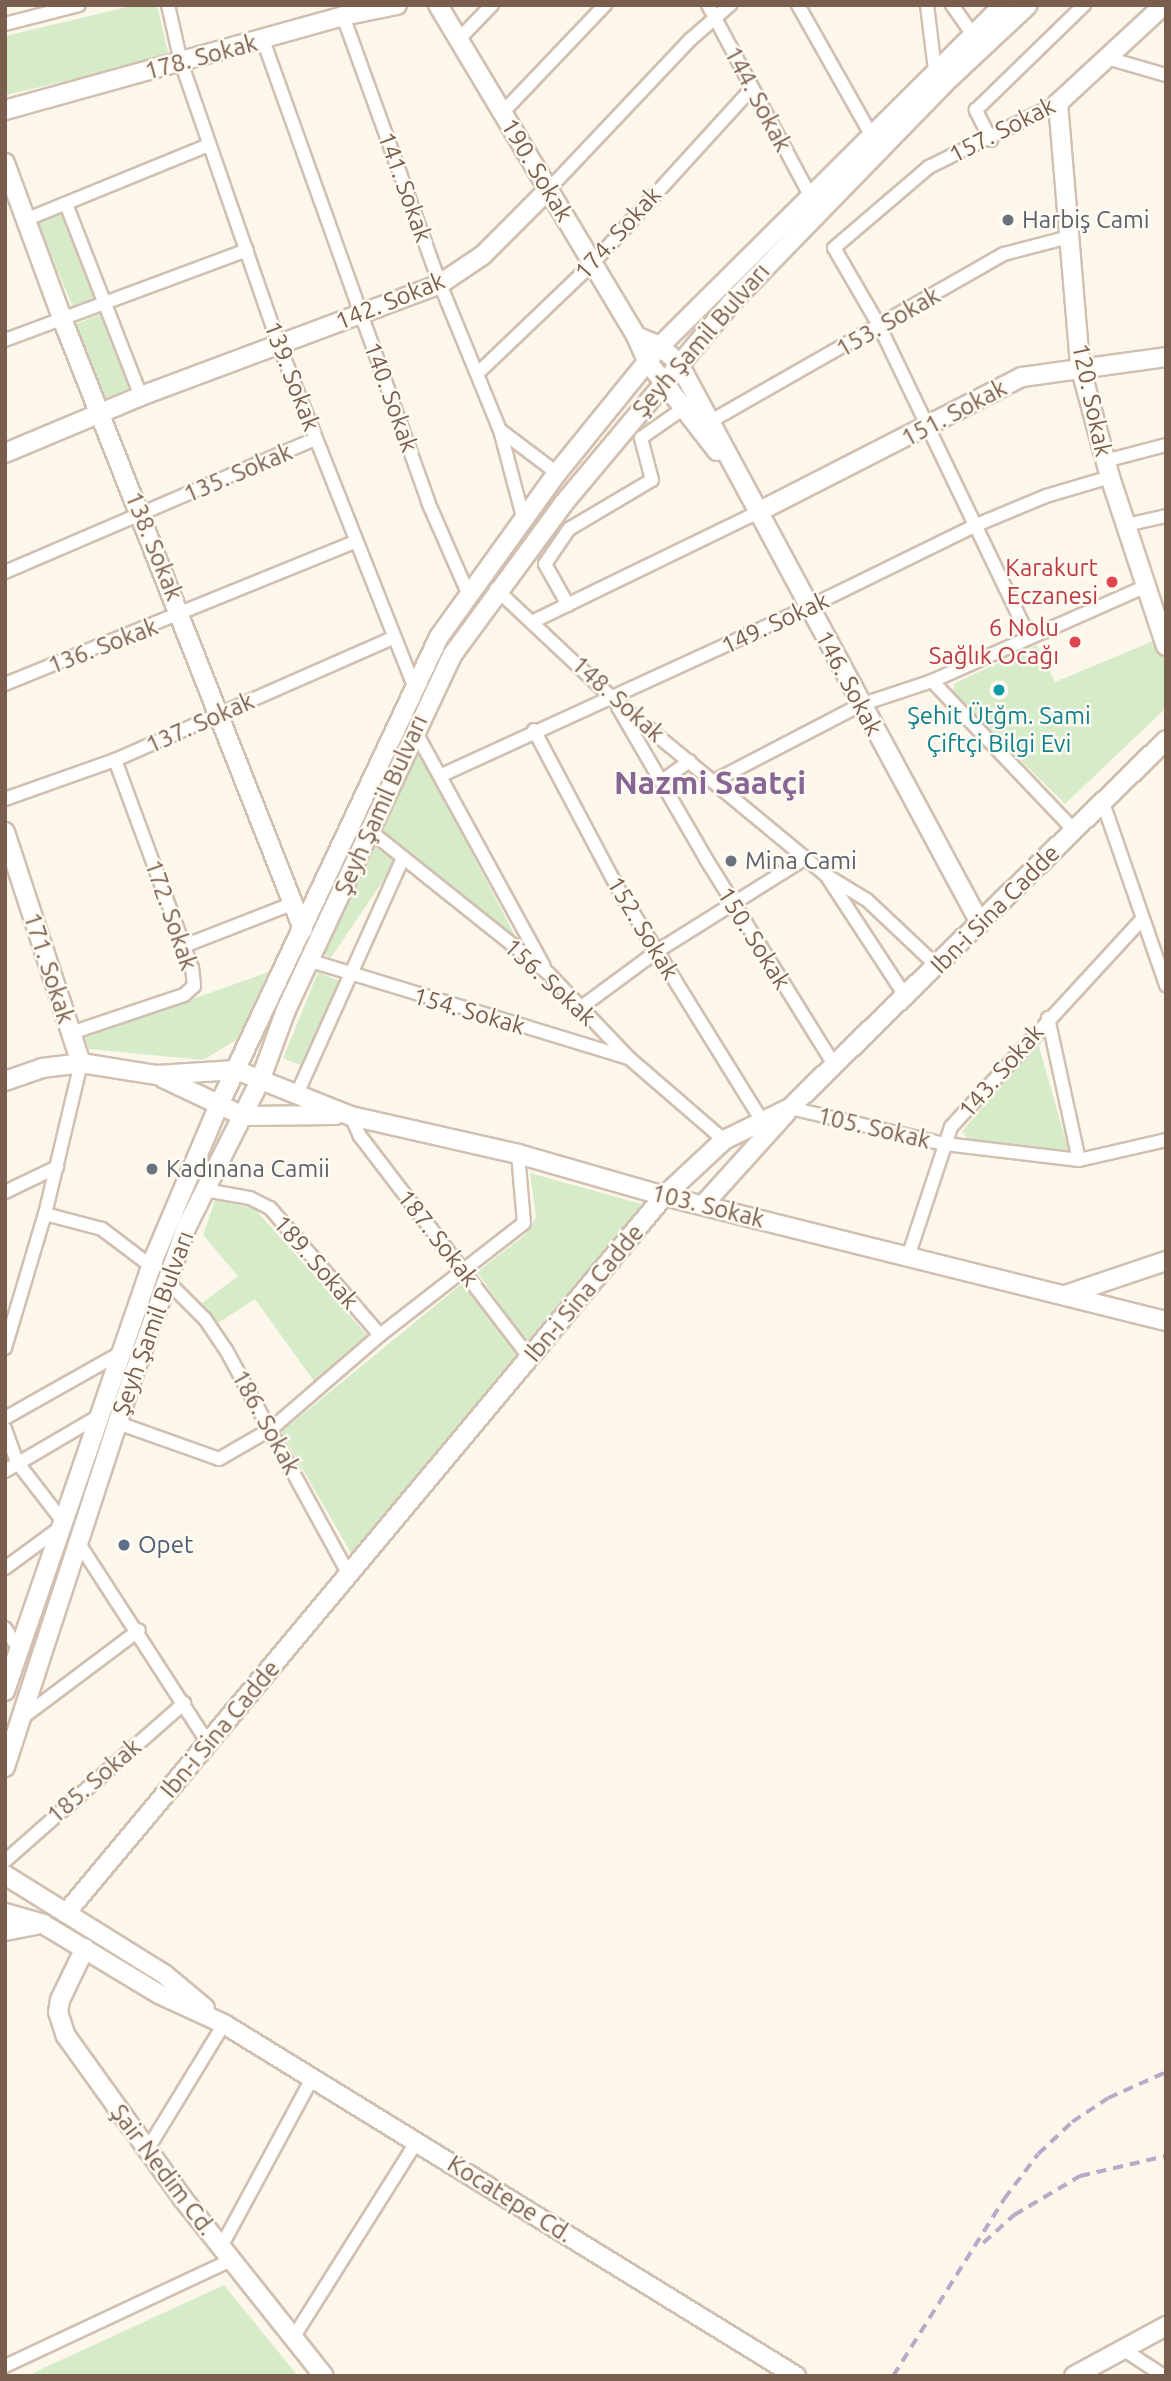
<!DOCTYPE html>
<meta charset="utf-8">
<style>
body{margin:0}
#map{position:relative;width:1171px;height:2381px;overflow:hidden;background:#fdf7eb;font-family:Ubuntu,sans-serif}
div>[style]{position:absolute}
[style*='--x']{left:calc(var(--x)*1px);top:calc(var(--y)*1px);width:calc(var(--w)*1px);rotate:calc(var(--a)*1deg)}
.green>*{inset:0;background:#d6ecc9;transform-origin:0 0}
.roads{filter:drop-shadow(2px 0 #d1bfb0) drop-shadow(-2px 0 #d1bfb0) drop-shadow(0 2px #d1bfb0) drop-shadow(0 -2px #d1bfb0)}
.street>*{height:12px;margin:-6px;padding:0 6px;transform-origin:6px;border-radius:6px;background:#fff}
.secondary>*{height:18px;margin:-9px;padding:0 9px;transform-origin:9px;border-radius:9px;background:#fff}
.rail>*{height:3.5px;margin-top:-1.75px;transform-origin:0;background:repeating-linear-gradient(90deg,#bba8c9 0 10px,transparent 0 17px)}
.dots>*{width:19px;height:19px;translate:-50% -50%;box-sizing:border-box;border:4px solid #fffbf2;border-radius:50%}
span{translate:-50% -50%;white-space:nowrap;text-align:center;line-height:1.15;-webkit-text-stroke:5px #fffbf2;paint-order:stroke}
.street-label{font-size:24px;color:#7a5e4d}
.worship-label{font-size:24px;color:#5b616d}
.left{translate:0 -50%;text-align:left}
.health-label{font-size:24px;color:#be3a42}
.right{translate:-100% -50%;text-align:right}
.culture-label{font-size:24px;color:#0d838f}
.service-label{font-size:24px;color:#4e5e75}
.district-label{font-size:32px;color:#876695;font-weight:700}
.frame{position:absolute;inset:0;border:7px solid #7a5e4d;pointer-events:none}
</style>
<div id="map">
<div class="green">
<div style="clip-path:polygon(136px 5px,157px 5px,169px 57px,6px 95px,5px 36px)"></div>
<div style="left:63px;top:212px;width:91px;height:28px;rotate:67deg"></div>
<div style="left:103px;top:313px;width:85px;height:30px;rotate:68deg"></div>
<div style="clip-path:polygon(1158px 639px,1166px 663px,1166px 708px,1065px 804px,952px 693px,955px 683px,1037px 645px,1055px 682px)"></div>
<div style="clip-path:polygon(416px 746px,518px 941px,377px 828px)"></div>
<div style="left:372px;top:845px;width:29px;height:117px;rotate:34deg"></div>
<div style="clip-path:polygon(274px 970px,238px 1039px,203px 1060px,89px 1049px,85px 1037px)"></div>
<div style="left:318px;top:972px;width:24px;height:93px;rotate:22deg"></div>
<div style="clip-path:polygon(1038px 1043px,1070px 1155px,968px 1140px,962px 1131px)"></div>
<div style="clip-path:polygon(530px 1173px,642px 1204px,528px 1344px,477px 1272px,526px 1234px,536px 1217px)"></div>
<div style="clip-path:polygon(215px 1200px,254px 1208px,368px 1336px,316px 1384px,255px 1299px,218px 1323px,202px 1303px,238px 1276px,203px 1235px)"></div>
<div style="clip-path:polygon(464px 1282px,517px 1356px,351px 1553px,281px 1432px)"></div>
<div style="clip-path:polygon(224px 2285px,298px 2376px,33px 2376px,33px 2373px)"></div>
</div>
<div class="roads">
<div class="street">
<div style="--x:168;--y:5;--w:58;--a:77.2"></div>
<div style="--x:181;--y:62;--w:299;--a:70.9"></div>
<div style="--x:279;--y:345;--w:367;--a:68.4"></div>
<div style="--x:708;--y:5;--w:213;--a:61.8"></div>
<div style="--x:798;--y:5;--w:147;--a:60.6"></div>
<div style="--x:927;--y:5;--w:65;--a:83"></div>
<div style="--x:952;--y:5;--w:35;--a:55"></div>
<div style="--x:343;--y:16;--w:285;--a:70.1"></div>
<div style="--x:440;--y:284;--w:158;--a:67.7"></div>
<div style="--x:500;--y:430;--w:90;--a:75.2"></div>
<div style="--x:5;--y:24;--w:76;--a:-14.4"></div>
<div style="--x:459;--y:39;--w:47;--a:-45.9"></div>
<div style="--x:263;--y:40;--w:491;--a:70.3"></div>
<div style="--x:428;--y:502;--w:99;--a:66.3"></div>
<div style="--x:1107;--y:58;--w:61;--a:16.1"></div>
<div style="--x:503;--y:112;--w:148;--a:-46.4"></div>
<div style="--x:991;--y:140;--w:34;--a:-117"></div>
<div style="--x:976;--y:110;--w:151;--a:-44.2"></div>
<div style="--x:548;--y:190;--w:208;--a:-46.6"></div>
<div style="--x:691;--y:39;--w:52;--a:-41.1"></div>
<div style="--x:66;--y:204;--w:206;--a:68.7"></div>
<div style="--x:25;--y:220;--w:199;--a:-22.2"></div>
<div style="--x:5;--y:340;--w:258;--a:-20.4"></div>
<div style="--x:478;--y:373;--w:158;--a:-43.7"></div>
<div style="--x:592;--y:264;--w:238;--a:-47.7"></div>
<div style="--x:711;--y:421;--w:337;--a:-29.7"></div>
<div style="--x:1004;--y:254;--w:67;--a:-14.7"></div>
<div style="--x:500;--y:430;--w:71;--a:37"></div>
<div style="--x:1105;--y:461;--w:63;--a:-14.7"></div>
<div style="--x:1126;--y:525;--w:41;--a:-12.7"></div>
<div style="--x:5;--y:572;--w:338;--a:-23.2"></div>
<div style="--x:496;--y:589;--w:161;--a:43.2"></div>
<div style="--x:613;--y:699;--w:276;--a:39.6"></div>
<div style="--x:826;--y:875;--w:48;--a:31.4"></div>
<div style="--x:867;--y:900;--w:96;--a:43.3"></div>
<div style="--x:568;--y:605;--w:47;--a:-119.3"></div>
<div style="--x:545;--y:564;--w:42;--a:-55.6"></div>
<div style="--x:569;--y:529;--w:96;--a:-30.6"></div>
<div style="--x:652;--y:480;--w:43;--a:-104.7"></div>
<div style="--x:641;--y:438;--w:52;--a:-34.9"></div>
<div style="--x:534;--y:621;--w:247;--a:-25.9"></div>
<div style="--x:1029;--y:637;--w:344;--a:-115.7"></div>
<div style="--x:880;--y:327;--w:91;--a:-120.2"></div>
<div style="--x:834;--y:248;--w:125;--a:-40.5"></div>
<div style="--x:929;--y:167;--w:144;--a:-26.4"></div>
<div style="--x:932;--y:681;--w:207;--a:46.4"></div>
<div style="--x:5;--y:684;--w:378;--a:-22.1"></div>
<div style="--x:618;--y:707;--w:176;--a:59.9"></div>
<div style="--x:706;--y:859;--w:244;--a:58.1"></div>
<div style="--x:414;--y:729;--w:270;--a:61.3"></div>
<div style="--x:534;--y:730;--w:178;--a:62.1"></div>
<div style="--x:617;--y:887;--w:275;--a:58.2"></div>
<div style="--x:442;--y:775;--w:404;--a:-24.6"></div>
<div style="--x:809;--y:607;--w:184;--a:-26.1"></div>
<div style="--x:974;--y:526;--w:78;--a:-22.6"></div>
<div style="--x:1046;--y:496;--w:67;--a:-16.5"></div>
<div style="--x:662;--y:781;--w:34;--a:-36"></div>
<div style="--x:714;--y:781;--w:165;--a:-27.5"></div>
<div style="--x:860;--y:705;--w:76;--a:-18.4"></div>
<div style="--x:932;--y:681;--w:234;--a:-23.9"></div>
<div style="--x:5;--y:799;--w:117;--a:-19.5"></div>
<div style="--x:115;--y:760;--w:301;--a:-23.7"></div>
<div style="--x:1103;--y:803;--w:193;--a:70.9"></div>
<div style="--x:370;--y:831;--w:228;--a:38.6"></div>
<div style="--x:548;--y:973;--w:117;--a:46.4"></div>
<div style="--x:629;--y:1058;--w:125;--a:40.8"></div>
<div style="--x:828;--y:878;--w:142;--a:56.8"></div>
<div style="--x:184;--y:946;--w:116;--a:-21.3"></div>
<div style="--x:311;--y:961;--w:332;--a:17"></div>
<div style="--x:580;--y:1008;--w:94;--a:-36.4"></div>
<div style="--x:656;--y:952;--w:177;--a:-32.1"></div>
<div style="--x:1048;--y:1018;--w:145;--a:77.7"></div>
<div style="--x:71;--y:1033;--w:119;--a:-18.6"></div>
<div style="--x:184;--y:995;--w:13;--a:-42"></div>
<div style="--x:194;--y:986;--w:18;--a:-96"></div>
<div style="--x:192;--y:968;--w:222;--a:-110.3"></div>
<div style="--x:81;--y:1063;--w:155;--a:103.4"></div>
<div style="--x:45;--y:1214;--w:59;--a:14.7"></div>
<div style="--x:102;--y:1229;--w:61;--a:37.1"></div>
<div style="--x:296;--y:1096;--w:261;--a:-65.8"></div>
<div style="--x:790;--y:1108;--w:159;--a:13.1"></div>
<div style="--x:945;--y:1144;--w:135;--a:6.8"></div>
<div style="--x:1079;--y:1160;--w:89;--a:-12.9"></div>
<div style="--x:351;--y:1116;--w:22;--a:66"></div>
<div style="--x:360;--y:1136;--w:280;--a:52.6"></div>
<div style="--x:205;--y:1190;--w:46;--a:10.1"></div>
<div style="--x:250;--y:1198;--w:22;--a:27"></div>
<div style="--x:270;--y:1208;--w:168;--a:49.1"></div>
<div style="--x:5;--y:1192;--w:58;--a:-25.7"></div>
<div style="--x:909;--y:1254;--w:134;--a:-71.7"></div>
<div style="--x:951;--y:1127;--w:282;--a:-47.4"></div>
<div style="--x:167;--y:1281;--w:54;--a:45"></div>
<div style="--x:205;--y:1319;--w:37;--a:56"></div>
<div style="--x:226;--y:1350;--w:256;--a:61.3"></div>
<div style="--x:5;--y:1348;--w:140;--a:-73.4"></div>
<div style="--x:5;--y:1418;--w:134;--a:-29.4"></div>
<div style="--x:118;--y:1423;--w:107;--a:19.6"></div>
<div style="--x:219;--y:1459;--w:60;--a:-30"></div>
<div style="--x:271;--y:1429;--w:144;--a:-40.8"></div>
<div style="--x:380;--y:1335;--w:182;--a:-37.9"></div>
<div style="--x:524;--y:1223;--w:69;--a:-95"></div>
<div style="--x:5;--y:1429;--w:35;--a:70"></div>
<div style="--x:17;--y:1462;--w:78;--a:52.3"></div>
<div style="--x:65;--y:1524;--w:74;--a:143.7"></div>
<div style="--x:5;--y:1471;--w:113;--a:-30.4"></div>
<div style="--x:78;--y:1542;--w:239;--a:57.1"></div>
<div style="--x:5;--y:1628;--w:27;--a:57"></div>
<div style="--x:22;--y:1718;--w:146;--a:-36.9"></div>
<div style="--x:5;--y:1861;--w:239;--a:-41.4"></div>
<div style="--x:147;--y:2150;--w:148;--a:-58.6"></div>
<div style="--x:221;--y:2247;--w:193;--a:-61.6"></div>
<div style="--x:293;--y:2338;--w:233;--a:-57.8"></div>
<div style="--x:1124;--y:2350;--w:48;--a:33"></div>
<div style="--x:5;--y:2366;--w:250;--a:-25.1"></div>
</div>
<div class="secondary">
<div style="--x:438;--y:5;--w:386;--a:59.1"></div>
<div style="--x:636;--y:336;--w:27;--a:66"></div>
<div style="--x:647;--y:361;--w:114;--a:52.1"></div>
<div style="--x:1164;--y:5;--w:144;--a:137.2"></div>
<div style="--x:1058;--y:103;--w:264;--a:85.2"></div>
<div style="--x:1080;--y:366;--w:115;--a:74.9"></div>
<div style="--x:1110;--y:477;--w:178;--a:71.7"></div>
<div style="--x:5;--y:110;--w:351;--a:-15.5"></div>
<div style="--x:343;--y:16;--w:55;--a:-11.5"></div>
<div style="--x:5;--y:163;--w:168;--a:69.8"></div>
<div style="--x:63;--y:321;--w:654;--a:68.46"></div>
<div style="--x:636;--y:336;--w:26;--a:23"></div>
<div style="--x:660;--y:346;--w:26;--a:43"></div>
<div style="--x:679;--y:364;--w:635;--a:61.7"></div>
<div style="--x:5;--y:453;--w:147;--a:-22.7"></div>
<div style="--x:141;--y:396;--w:319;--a:-20.5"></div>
<div style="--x:440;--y:284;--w:52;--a:-34"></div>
<div style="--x:483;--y:255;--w:92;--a:-45"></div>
<div style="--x:756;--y:513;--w:299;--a:-27.1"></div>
<div style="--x:1022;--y:377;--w:145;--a:-7.9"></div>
<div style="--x:5;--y:832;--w:243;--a:71.8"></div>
<div style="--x:163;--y:1078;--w:89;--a:25.4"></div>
<div style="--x:243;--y:1116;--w:93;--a:-0.6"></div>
<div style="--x:5;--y:1081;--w:39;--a:-19"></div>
<div style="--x:42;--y:1068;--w:39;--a:-7"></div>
<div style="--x:81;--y:1063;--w:77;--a:9"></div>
<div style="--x:157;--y:1075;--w:79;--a:-3.6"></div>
<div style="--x:236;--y:1070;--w:124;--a:21.8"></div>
<div style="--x:351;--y:1116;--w:171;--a:12.8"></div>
<div style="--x:518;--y:1154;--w:152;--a:16"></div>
<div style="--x:664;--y:1196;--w:517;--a:13.98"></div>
<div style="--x:703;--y:1205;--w:124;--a:-47.9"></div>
<div style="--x:1065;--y:1295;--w:107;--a:-18.6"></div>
<div style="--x:5;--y:1691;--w:458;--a:-71"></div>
<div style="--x:154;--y:1258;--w:164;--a:-67"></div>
<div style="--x:218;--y:1107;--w:519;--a:-64.82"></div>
<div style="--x:439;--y:637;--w:202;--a:-54.3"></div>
<div style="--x:557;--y:473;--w:164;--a:-51"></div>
<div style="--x:660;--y:346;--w:484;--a:-44.8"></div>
<div style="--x:5;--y:1767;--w:405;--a:-71.9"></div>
<div style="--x:131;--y:1382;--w:166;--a:-70.3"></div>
<div style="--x:187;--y:1226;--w:162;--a:-63.3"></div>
<div style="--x:260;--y:1081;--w:76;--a:-69.9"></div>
<div style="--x:286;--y:1010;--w:393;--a:-64.9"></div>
<div style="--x:453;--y:654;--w:186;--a:-53.7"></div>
<div style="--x:563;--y:504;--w:261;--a:-50.1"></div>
<div style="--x:730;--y:304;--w:317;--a:-45.8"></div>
<div style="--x:951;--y:77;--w:105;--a:-43.1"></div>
<div style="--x:5;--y:1875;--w:187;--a:31.9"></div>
<div style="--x:164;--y:1974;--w:53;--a:39.7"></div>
<div style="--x:5;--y:1913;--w:40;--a:16"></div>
<div style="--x:43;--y:1924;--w:135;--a:31.1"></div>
<div style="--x:159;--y:1994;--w:72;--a:24.8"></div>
<div style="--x:224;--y:2024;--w:672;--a:31.61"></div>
<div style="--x:66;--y:1913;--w:934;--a:-50.17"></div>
<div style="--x:664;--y:1196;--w:82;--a:-43"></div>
<div style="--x:724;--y:1140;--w:73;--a:-25.9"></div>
<div style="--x:790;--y:1108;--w:526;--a:-44.38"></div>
<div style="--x:5;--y:1931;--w:32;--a:-11"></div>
<div style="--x:85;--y:1948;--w:58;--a:115.7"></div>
<div style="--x:60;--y:2000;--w:12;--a:99"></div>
<div style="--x:58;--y:2012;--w:25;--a:72"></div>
<div style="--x:66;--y:2036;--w:201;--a:54.3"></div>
<div style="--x:183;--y:2199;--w:226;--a:51.5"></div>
<div style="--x:1074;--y:2376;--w:105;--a:-28.5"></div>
</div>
</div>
<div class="rail">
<div style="--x:983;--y:2243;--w:42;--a:-42.1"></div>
<div style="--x:1014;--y:2215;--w:77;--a:-30.6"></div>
<div style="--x:1080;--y:2176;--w:88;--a:-13.1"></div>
<div style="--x:893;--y:2376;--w:209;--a:-57.9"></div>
<div style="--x:1004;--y:2199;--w:56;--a:-52.9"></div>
<div style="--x:1038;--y:2154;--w:47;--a:-43.3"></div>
<div style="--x:1072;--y:2122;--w:43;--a:-33.7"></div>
<div style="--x:1108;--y:2098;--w:64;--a:-24.1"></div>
</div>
<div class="dots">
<div style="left:1008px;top:220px;background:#6b7280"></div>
<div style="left:1112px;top:582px;background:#e0444e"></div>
<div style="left:1075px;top:642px;background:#e0444e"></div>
<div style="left:999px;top:690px;background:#0f9aa8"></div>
<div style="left:731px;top:861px;background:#6b7280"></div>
<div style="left:152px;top:1169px;background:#6b7280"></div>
<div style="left:124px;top:1545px;background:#5c6f8a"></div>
</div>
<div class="street-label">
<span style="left:201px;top:57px;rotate:-15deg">178. Sokak</span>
<span style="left:758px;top:99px;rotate:62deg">144. Sokak</span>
<span style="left:1002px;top:130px;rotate:-27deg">157. Sokak</span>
<span style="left:537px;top:170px;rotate:59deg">190. Sokak</span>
<span style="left:405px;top:187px;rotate:70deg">141. Sokak</span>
<span style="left:618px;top:233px;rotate:-48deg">174. Sokak</span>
<span style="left:390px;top:301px;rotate:-22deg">142. Sokak</span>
<span style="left:888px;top:322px;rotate:-30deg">153. Sokak</span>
<span style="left:701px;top:340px;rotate:-49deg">Şeyh Şamil Bulvarı</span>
<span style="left:292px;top:376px;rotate:69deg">139. Sokak</span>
<span style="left:391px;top:397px;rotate:70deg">140. Sokak</span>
<span style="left:1092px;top:400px;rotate:78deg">120. Sokak</span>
<span style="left:954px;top:413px;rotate:-28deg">151. Sokak</span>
<span style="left:238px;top:473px;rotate:-23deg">135. Sokak</span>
<span style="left:154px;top:546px;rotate:68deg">138. Sokak</span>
<span style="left:775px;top:623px;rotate:-25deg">149. Sokak</span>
<span style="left:103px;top:646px;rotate:-21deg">136. Sokak</span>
<span style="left:849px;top:683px;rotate:62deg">146. Sokak</span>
<span style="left:618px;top:699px;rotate:42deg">148. Sokak</span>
<span style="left:200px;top:723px;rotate:-24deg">137. Sokak</span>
<span style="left:381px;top:805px;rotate:-66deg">Şeyh Şamil Bulvarı</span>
<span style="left:995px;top:909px;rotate:-45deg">Ibn-i Sina Cadde</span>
<span style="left:171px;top:915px;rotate:71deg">172. Sokak</span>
<span style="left:643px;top:928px;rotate:59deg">152. Sokak</span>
<span style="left:754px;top:938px;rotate:58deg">150. Sokak</span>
<span style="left:49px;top:968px;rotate:72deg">171. Sokak</span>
<span style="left:550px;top:982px;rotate:43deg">156. Sokak</span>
<span style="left:469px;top:1011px;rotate:16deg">154. Sokak</span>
<span style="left:1001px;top:1071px;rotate:-49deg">143. Sokak</span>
<span style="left:874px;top:1128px;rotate:13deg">105. Sokak</span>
<span style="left:708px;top:1206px;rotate:14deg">103. Sokak</span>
<span style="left:438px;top:1238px;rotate:52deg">187. Sokak</span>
<span style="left:316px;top:1262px;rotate:49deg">189. Sokak</span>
<span style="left:584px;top:1293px;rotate:-50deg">Ibn-i Sina Cadde</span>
<span style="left:153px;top:1323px;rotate:-70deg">Şeyh Şamil Bulvarı</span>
<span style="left:266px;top:1422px;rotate:61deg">186. Sokak</span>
<span style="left:220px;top:1729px;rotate:-50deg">Ibn-i Sina Cadde</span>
<span style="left:94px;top:1781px;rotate:-41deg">185. Sokak</span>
<span style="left:163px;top:2170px;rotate:53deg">Şair Nedim Cd.</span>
<span style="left:510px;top:2199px;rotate:32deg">Kocatepe Cd.</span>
</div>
<div class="worship-label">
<span class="left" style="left:1022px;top:220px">Harbiş Cami</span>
<span class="left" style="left:745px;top:861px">Mina Cami</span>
<span class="left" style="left:166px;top:1169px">Kadınana Camii</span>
</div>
<div class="health-label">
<span class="right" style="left:1098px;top:582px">Karakurt<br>Eczanesi</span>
<span class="right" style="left:1059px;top:642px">6 Nolu<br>Sağlık Ocağı</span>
</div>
<div class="culture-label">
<span style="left:999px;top:730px">Şehit Ütğm. Sami<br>Çiftçi Bilgi Evi</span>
</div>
<div class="service-label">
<span class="left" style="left:138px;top:1545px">Opet</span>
</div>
<div class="district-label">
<span style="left:710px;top:782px">Nazmi Saatçi</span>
</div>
<div class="frame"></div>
</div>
